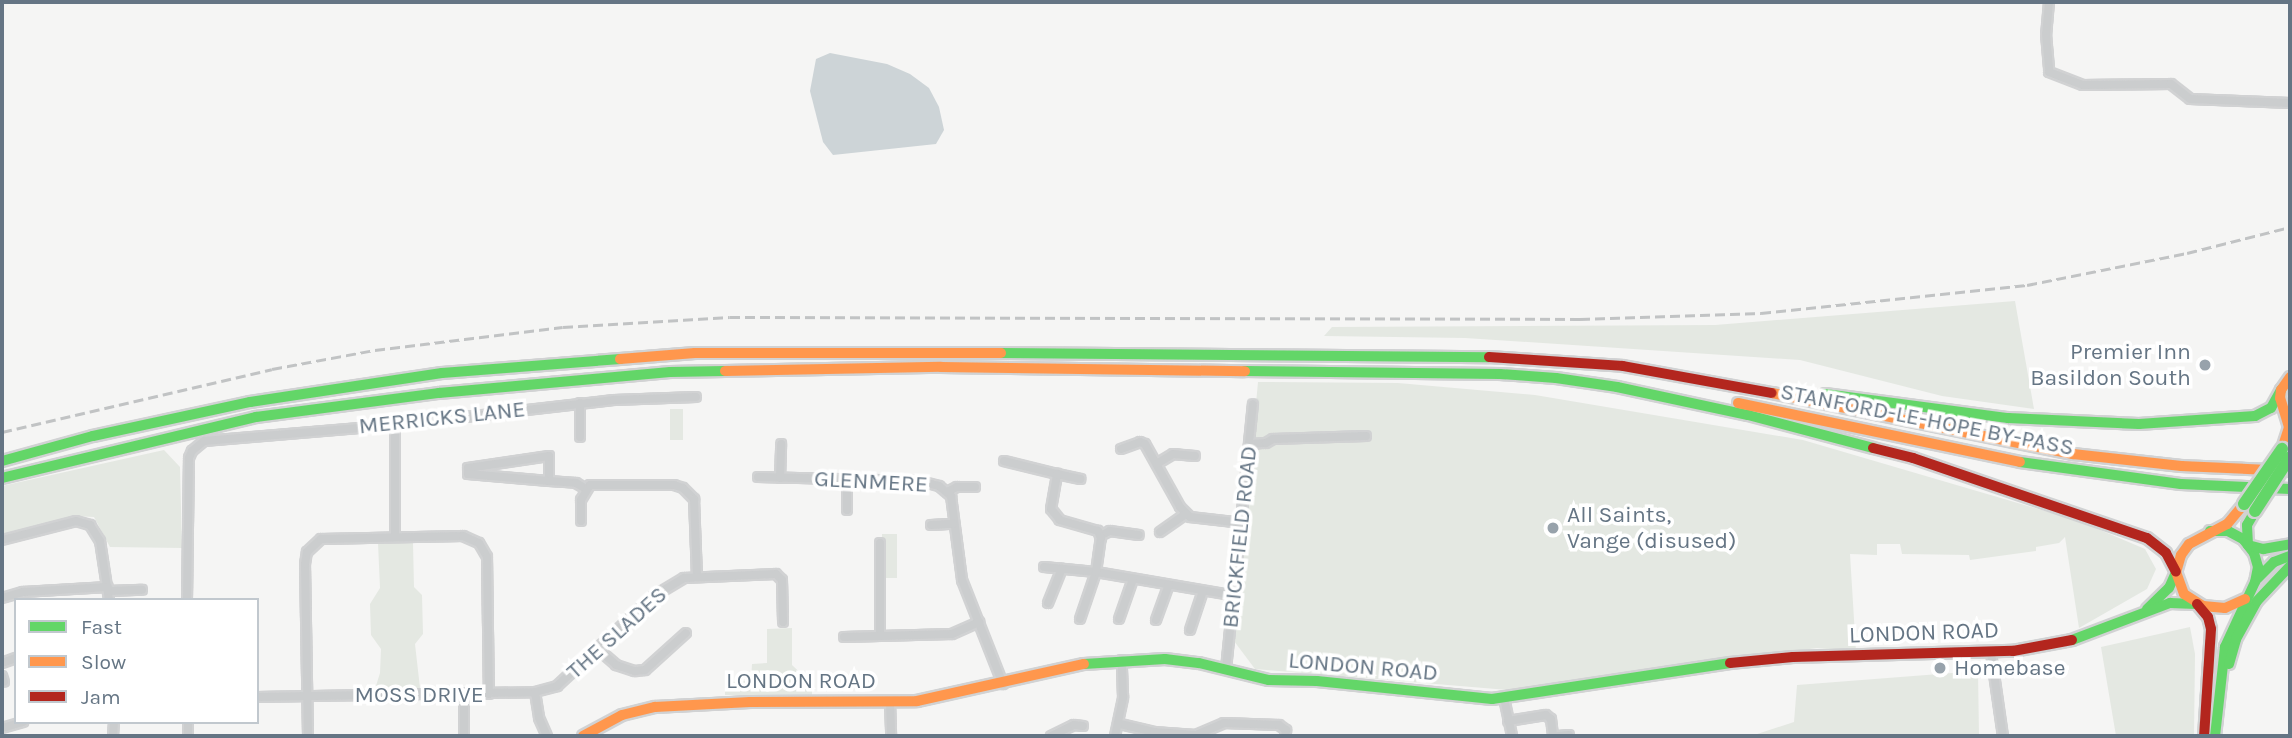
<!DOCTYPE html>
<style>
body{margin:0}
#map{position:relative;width:2292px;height:738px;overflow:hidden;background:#f5f5f4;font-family:Karla,sans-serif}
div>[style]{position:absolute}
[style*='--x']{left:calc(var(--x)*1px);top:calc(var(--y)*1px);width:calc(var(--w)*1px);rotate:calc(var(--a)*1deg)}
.green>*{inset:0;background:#e4e8e2;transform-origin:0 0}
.water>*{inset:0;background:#cdd4d7}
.roads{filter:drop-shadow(2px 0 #d1d2d3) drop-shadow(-2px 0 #d1d2d3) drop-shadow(0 2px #d1d2d3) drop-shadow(0 -2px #d1d2d3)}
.street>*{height:8px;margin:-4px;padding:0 4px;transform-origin:4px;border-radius:4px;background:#cbcdce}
.fast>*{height:10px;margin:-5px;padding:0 5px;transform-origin:5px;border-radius:5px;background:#63d668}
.slow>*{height:10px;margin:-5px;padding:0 5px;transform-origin:5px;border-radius:5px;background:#ff974d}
.jam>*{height:10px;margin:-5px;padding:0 5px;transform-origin:5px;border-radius:5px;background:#b3261e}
.rail>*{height:2.5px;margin-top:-1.25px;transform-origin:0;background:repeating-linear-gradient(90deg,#c1c3c4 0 10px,transparent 0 15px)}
.bridges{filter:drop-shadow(2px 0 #d1d2d2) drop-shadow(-2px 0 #d1d2d2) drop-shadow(0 2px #d1d2d2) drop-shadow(0 -2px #d1d2d2)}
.fast-bridge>*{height:12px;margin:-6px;padding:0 6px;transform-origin:6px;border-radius:6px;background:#63d668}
.dots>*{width:19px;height:19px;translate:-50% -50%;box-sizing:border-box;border:4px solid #fff;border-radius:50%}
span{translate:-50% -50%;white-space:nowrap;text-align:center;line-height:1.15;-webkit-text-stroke:7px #fff;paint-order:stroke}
.poi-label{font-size:23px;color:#657584}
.right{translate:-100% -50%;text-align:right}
.left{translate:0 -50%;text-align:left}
.street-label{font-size:23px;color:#657584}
.frame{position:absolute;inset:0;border:4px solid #657584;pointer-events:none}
.legend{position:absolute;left:14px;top:598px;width:245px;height:126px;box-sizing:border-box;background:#fff;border:2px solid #c1c8ce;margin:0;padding:9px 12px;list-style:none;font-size:21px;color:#657584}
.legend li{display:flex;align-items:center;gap:14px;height:35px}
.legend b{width:35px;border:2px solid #c1c8ce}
</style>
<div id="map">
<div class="green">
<div style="clip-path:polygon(2015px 301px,2034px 409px,1942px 396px,1800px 360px,1465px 338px,1324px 336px,1332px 327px,1715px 325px)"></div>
<div style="clip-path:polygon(1258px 382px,1398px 383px,1535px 395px,1803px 440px,2079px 521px,2145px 549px,2156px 569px,2147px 589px,2079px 628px,2065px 537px,2059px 543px,2036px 547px,2036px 551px,1970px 560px,1969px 555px,1902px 554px,1900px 544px,1877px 544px,1877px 555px,1850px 554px,1856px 652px,1817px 648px,1508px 690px,1255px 669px,1234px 641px)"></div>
<div style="left:670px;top:409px;width:13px;height:31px"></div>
<div style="clip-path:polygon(164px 450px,180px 467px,182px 548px,110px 547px,94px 517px,73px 516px,2px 534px,2px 486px)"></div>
<div style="left:882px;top:534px;width:15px;height:44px"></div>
<div style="clip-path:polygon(378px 543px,413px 543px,414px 587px,422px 595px,423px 634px,415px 644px,420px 688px,375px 689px,380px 673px,381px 649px,371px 635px,370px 604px,380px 588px)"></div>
<div style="clip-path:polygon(2190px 627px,2195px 654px,2194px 736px,2116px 736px,2101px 647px)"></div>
<div style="clip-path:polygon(792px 628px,792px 665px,812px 684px,812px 697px,725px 695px,725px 682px,751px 681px,752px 664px,767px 663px,767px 629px)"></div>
<div style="clip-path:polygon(1978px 671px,1979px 736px,1751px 736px,1794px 722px,1797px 685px)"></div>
</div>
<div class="water">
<div style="clip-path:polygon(830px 53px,887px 64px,910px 74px,929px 88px,939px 107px,944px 130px,936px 144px,833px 155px,823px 142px,810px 91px,816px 59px)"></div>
</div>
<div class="roads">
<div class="street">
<div style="--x:2049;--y:2;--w:32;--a:95"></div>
<div style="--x:2046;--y:34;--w:38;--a:85"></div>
<div style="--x:2049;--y:72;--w:36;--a:21"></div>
<div style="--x:2083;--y:85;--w:88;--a:-0.7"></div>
<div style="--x:2171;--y:84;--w:24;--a:38"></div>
<div style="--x:2190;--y:99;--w:100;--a:2.3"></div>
<div style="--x:580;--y:403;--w:34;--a:90"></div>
<div style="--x:1250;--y:444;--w:16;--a:-4"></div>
<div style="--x:1266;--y:443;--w:8;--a:-30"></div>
<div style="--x:1273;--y:439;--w:93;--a:-1.8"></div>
<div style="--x:1121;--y:449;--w:20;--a:-20"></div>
<div style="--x:1140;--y:442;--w:5;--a:22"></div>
<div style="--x:1145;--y:444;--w:72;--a:60.9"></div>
<div style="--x:1180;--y:507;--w:14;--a:45"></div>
<div style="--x:1190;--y:517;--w:53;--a:6.5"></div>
<div style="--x:1004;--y:461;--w:55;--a:13.8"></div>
<div style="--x:1158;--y:463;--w:17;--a:-31"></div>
<div style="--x:1173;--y:454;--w:22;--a:5"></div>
<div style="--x:758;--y:477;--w:162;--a:1.4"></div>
<div style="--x:920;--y:481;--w:20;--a:15"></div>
<div style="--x:939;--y:486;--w:16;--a:40"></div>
<div style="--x:951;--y:496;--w:85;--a:82.5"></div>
<div style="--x:962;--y:580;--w:112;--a:68.5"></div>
<div style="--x:780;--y:478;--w:34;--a:-88"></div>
<div style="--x:549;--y:481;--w:25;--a:-90"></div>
<div style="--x:549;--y:456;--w:82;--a:171.6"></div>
<div style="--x:468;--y:468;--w:6;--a:90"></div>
<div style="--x:468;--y:474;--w:81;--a:4.9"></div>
<div style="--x:549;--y:481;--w:27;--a:4"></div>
<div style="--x:576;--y:483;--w:12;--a:31"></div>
<div style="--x:947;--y:492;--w:11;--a:-27"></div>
<div style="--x:957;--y:487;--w:18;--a:0"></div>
<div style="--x:847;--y:510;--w:31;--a:-90"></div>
<div style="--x:581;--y:521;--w:21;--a:-90"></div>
<div style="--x:581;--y:500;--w:17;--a:-59"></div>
<div style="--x:590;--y:485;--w:84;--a:0"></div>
<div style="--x:674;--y:485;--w:9;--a:18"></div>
<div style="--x:683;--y:488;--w:16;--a:45"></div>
<div style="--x:694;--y:499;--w:77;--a:87.8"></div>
<div style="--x:931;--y:525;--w:22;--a:-3"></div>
<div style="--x:1160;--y:532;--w:32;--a:-35"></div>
<div style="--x:1100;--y:536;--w:11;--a:-27"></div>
<div style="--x:1110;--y:531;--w:29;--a:8"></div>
<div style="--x:395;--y:537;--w:112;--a:-90"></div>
<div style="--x:2;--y:540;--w:76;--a:-14.4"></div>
<div style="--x:76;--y:521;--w:15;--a:16"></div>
<div style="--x:90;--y:525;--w:19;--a:58"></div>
<div style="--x:100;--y:541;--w:60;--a:81.3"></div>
<div style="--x:880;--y:543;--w:93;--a:90"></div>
<div style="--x:1044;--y:567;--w:52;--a:5.5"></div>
<div style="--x:1096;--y:572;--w:142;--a:9.7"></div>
<div style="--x:108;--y:591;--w:34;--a:-2"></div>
<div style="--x:2;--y:598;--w:22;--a:-16"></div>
<div style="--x:23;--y:592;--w:85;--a:-3.4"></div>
<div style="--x:187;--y:600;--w:142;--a:-89.2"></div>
<div style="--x:189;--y:458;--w:8;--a:-67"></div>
<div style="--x:192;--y:451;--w:16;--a:-40"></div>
<div style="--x:204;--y:441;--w:192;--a:-4.8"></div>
<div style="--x:395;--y:425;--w:220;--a:-6.5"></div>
<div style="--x:614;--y:400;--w:82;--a:-2.1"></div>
<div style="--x:1048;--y:603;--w:37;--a:-68"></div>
<div style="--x:1080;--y:619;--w:50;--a:-71.2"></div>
<div style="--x:1096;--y:572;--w:34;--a:-82"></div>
<div style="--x:1101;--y:538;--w:8;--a:-113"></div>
<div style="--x:1098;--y:531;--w:40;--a:-164"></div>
<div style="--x:1060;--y:520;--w:14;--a:-129"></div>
<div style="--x:1051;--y:509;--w:36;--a:-80"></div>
<div style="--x:1057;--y:474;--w:24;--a:12"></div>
<div style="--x:1119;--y:619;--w:42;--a:-70.7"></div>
<div style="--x:1156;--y:620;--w:37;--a:-70"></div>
<div style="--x:1190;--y:630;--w:41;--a:-71.6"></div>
<div style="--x:844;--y:637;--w:108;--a:-1.6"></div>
<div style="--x:952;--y:634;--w:30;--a:-24"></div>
<div style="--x:599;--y:650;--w:23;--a:41"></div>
<div style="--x:616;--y:665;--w:20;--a:18"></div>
<div style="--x:635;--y:671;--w:10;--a:-6"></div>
<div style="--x:645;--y:670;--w:55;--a:-42.1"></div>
<div style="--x:1991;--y:653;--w:84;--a:81.8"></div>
<div style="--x:2;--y:663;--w:15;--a:-20"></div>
<div style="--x:1226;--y:669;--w:266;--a:-84.2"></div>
<div style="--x:2;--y:676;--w:6;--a:72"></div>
<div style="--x:535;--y:692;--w:23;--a:-15"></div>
<div style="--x:557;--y:686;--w:132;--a:-42.9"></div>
<div style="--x:654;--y:596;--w:35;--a:-31"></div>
<div style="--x:684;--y:578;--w:92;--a:-2.5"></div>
<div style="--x:776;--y:574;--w:8;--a:45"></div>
<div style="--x:782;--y:580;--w:42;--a:88.6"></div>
<div style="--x:464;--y:694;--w:42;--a:90"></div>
<div style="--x:257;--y:697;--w:278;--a:-1"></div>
<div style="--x:535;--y:692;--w:26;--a:81"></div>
<div style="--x:539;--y:718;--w:20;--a:66"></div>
<div style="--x:1504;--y:698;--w:39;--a:78"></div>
<div style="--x:890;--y:702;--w:34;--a:88"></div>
<div style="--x:1508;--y:721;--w:38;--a:-9"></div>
<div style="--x:1546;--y:715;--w:6;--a:39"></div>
<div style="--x:1551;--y:719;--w:17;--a:83"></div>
<div style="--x:188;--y:722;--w:14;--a:90"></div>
<div style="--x:1120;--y:724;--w:35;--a:13"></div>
<div style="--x:1154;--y:732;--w:42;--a:4.1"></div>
<div style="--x:1196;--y:735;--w:30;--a:-23"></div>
<div style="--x:1224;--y:723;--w:55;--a:2.1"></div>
<div style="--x:1279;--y:725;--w:9;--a:36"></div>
<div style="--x:1286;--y:730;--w:6;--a:99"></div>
<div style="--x:2;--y:728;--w:22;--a:-16"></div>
<div style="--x:113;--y:736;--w:14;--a:-86"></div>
<div style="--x:308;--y:736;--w:172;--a:-91"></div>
<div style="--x:305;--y:564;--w:12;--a:-81"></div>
<div style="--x:307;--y:552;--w:19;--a:-43"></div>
<div style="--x:321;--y:539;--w:142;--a:-1.2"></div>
<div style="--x:463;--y:536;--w:17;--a:24"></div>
<div style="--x:479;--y:543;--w:16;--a:60"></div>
<div style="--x:487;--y:557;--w:137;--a:89.2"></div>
<div style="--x:1051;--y:736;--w:25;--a:-26"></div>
<div style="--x:1074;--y:725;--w:9;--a:6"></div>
<div style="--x:1115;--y:736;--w:40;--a:-78"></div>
<div style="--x:1123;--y:697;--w:37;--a:-92"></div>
<div style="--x:1558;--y:736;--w:11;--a:-5"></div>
</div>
<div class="fast">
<div style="--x:1001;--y:353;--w:488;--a:0.5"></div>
<div style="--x:1245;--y:371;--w:255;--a:0.7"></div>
<div style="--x:1500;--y:374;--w:56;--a:4.1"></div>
<div style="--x:1556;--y:378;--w:62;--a:8.4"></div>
<div style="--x:1617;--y:387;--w:134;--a:12.1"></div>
<div style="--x:1748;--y:415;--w:129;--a:14.8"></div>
<div style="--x:1825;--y:394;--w:185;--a:7.5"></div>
<div style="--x:2008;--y:418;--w:131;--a:2.6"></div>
<div style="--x:2139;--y:424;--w:116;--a:-3.9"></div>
<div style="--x:2255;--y:416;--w:18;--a:-27"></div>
<div style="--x:2271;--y:408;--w:21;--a:-61"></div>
<div style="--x:2;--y:461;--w:94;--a:-15.4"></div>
<div style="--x:93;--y:436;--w:161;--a:-12.2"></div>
<div style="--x:250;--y:402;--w:194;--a:-8.6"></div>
<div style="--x:442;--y:373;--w:179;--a:-4.5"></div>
<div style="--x:2020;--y:462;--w:162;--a:7.8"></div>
<div style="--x:2181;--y:484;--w:109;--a:2.6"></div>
<div style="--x:2;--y:478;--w:261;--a:-13.5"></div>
<div style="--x:256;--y:417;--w:185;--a:-7.5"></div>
<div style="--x:439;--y:393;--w:232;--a:-5.2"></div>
<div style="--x:670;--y:372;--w:55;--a:-1"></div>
<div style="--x:2210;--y:531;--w:18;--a:0"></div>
<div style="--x:2228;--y:531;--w:17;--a:28"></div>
<div style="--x:2243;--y:539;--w:18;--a:52"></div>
<div style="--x:2254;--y:553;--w:15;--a:74"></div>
<div style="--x:2258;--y:567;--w:15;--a:101"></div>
<div style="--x:2255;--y:582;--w:72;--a:114.8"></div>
<div style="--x:2225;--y:647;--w:90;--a:96.4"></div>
<div style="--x:2248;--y:545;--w:16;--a:15"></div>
<div style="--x:2263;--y:549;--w:27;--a:-10"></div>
<div style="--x:2248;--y:545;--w:20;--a:-93"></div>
<div style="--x:2247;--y:525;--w:16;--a:-60"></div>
<div style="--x:2257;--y:579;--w:24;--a:-45"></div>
<div style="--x:2274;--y:562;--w:17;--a:-21"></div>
<div style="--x:2147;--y:609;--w:30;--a:-44"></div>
<div style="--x:2169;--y:588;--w:17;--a:-66"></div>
<div style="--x:2072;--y:640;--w:105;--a:-20.7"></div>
<div style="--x:2170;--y:603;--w:26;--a:2"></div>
<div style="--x:1084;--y:664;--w:81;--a:-3.5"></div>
<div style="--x:1165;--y:659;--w:34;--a:7"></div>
<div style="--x:1199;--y:663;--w:72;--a:13.7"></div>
<div style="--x:1269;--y:680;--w:48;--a:1.2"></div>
<div style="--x:1317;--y:681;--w:176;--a:5.9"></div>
<div style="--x:1492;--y:699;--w:241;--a:-8.6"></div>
<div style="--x:2229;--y:664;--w:26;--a:-74"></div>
<div style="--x:2236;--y:639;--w:43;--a:-61.1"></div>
<div style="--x:2257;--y:601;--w:48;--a:-46.7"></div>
</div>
<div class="slow">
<div style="--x:620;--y:359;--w:75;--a:-4.6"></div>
<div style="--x:695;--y:353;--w:306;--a:0"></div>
<div style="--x:725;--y:371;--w:216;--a:-1.1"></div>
<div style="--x:941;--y:367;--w:304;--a:0.8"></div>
<div style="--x:1772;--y:393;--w:307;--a:11.5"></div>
<div style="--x:2073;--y:454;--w:109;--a:6.3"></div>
<div style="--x:2181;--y:466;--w:109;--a:2.6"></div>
<div style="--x:1738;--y:403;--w:288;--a:11.8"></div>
<div style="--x:2282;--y:449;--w:23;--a:-72"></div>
<div style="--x:2289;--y:427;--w:30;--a:-107"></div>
<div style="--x:2280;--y:398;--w:8;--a:-83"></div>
<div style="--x:2281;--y:390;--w:16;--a:-55"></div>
<div style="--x:2244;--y:504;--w:26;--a:130"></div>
<div style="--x:2227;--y:524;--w:43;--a:152.2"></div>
<div style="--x:2189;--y:544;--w:14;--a:126"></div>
<div style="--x:2181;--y:555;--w:18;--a:106"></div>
<div style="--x:2176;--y:572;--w:23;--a:70"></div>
<div style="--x:2184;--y:594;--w:22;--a:32"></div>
<div style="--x:2203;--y:606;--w:22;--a:5"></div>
<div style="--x:2225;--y:608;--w:22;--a:-24"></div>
<div style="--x:583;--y:736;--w:44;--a:-28.3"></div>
<div style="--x:622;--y:715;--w:34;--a:-14"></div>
<div style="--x:655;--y:707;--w:95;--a:-3"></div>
<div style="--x:750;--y:702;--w:167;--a:-0.3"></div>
<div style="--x:917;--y:701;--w:171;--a:-12.5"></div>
</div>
<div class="jam">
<div style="--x:1489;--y:357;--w:134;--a:3.8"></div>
<div style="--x:1623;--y:366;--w:151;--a:10.3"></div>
<div style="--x:1873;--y:448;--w:41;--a:14"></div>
<div style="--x:1913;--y:458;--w:247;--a:18.9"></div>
<div style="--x:2147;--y:538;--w:24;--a:38"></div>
<div style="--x:2166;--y:553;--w:21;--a:62"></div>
<div style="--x:2197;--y:604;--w:17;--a:50"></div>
<div style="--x:2208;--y:617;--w:12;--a:76"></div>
<div style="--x:2211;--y:629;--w:107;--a:93.7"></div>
<div style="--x:1730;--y:663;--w:63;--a:-5.4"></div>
<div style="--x:1793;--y:657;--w:220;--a:-1.6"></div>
<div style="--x:2013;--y:651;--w:60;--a:-10.6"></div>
</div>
</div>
<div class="rail">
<div style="--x:2;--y:432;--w:277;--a:-13.1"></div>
<div style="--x:272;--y:369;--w:105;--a:-10.5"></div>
<div style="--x:375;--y:350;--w:189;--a:-7"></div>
<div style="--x:563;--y:327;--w:167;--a:-3.4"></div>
<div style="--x:730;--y:317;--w:850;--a:0.13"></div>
<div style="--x:1580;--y:319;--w:181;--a:-1.9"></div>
<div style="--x:1761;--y:313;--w:267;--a:-6"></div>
<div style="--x:2027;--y:285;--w:163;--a:-11.3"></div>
<div style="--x:2187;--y:253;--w:106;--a:-14.2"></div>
</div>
<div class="bridges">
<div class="fast-bridge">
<div style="--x:2244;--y:504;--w:67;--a:-55.4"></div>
<div style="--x:2255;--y:511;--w:64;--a:-57.1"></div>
</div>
</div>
<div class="dots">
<div style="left:2205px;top:365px;background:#97a2ab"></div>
<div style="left:1553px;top:528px;background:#97a2ab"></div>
<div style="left:1940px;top:668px;background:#97a2ab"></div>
</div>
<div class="poi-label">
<span class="right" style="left:2191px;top:365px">Premier Inn<br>Basildon South</span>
<span class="left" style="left:1567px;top:528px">All Saints,<br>Vange (disused)</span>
<span class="left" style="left:1954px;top:668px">Homebase</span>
</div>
<div class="street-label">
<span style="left:442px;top:418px;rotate:-6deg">MERRICKS LANE</span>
<span style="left:1927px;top:420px;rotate:11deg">STANFORD-LE-HOPE BY-PASS</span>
<span style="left:871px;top:482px;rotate:3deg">GLENMERE</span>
<span style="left:1240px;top:537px;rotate:-84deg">BRICKFIELD ROAD</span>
<span style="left:617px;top:633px;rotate:-42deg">THE SLADES</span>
<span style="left:1924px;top:633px;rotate:-2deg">LONDON ROAD</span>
<span style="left:1363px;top:667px;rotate:5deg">LONDON ROAD</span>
<span style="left:801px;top:681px">LONDON ROAD</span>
<span style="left:419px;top:695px">MOSS DRIVE</span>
</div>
<div class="frame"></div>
<ul class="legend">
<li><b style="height:9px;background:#63d668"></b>Fast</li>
<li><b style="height:9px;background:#ff974d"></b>Slow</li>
<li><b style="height:9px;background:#b3261e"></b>Jam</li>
</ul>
</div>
